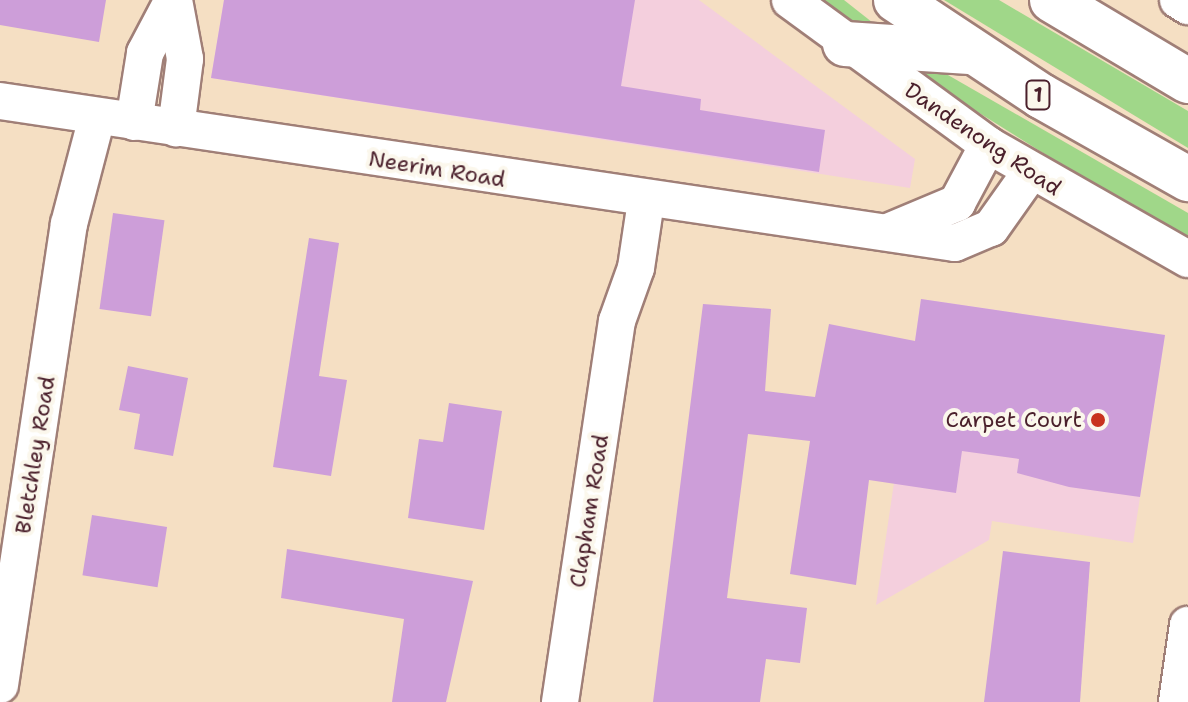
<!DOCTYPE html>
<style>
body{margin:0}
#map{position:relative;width:1188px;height:702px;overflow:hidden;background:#f5dfc3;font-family:"Shantell Sans",sans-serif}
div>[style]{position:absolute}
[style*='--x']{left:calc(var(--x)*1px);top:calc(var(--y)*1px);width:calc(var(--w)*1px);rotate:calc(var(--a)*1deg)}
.built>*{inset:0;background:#f4cfdd}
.green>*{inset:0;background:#a0d789}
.building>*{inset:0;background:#cd9ed9;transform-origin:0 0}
.roads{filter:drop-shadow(2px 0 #a07f77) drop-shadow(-2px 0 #a07f77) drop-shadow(0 2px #a07f77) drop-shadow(0 -2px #a07f77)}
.minor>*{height:36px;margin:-18px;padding:0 18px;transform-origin:18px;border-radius:18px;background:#fff}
.highway>*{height:44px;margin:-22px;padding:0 22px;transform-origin:22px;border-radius:22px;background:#fff}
.dots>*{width:22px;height:22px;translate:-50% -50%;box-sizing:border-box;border:4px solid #fbf7ec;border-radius:50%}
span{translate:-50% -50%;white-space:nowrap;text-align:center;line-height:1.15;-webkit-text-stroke:8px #fbf7ec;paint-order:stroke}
.shield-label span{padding:2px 6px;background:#fbf7ec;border:2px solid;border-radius:6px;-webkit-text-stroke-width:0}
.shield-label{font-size:20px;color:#4a1f2b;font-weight:700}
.street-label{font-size:22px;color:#4a1f2b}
.poi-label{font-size:22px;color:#4a1f2b}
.right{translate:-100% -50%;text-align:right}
</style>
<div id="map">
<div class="built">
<div style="clip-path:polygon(224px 0,699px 0,915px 159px,910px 188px,211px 78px)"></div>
<div style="clip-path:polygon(921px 299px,1165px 335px,1133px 543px,992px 521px,989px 540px,876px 605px)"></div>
</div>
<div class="green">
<div style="clip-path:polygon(814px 0,844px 0,882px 30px,862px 31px)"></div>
<div style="clip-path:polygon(944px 0,999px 0,1188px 111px,1188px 148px)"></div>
<div style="clip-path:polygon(906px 67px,941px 71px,1188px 213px,1188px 244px)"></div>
</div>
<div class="building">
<div style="clip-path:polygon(0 0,106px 0,99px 42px,0 25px)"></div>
<div style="clip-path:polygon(224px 0,635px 0,621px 86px,701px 99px,700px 110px,825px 130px,819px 172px,211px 78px)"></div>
<div style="left:113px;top:213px;width:52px;height:97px;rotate:8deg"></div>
<div style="clip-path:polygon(309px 238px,339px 243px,319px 376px,347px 380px,331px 476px,273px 467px)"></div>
<div style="clip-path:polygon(921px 299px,1165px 335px,1140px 497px,1069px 487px,1017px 473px,1019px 459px,962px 451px,956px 493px,869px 480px,856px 585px,790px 574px,810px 441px,748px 434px,727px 598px,807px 608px,800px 663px,766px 659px,760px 702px,653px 702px,703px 304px,771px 309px,765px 391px,815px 397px,829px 324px,915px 341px)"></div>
<div style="clip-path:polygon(128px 366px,188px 378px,173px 456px,134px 449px,140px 414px,119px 410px)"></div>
<div style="clip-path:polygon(449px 403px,502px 411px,484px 530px,408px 518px,419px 439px,443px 442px)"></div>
<div style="left:92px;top:515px;width:76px;height:61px;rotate:9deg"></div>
<div style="clip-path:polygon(287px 549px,473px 581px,446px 702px,392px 702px,404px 619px,281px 598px)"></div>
<div style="clip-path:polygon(1003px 551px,1090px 562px,1080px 702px,984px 702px)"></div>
</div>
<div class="roads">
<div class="minor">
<div style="--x:174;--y:0;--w:60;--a:79.4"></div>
<div style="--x:185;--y:59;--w:70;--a:97.4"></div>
<div style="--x:790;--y:0;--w:245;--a:36.2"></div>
<div style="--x:988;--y:145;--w:230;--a:29.7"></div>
<div style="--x:1178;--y:0;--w:12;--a:31"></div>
<div style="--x:0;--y:101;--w:965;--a:8.46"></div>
<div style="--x:955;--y:243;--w:39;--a:-23"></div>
<div style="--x:991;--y:228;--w:67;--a:-54.7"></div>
<div style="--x:134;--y:122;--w:70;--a:-80.9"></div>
<div style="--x:145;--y:53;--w:60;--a:-62.2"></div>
<div style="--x:890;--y:231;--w:73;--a:-22.7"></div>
<div style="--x:957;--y:203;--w:66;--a:-61.9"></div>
<div style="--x:0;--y:685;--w:466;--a:-81.5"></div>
<div style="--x:69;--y:224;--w:111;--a:-75.3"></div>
<div style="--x:560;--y:702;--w:385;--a:-81.5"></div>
<div style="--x:617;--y:321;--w:56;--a:-70.3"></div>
<div style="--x:636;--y:268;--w:68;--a:-81.5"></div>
<div style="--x:1177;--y:702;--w:78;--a:-81.9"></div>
</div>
<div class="highway">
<div style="--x:896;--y:0;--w:174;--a:33.5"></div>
<div style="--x:1041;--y:96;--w:169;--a:29.5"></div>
<div style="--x:1052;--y:0;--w:158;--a:30.8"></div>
<div style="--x:845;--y:44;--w:125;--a:3.7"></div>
</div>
</div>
<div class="dots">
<div style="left:1098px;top:420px;background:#c8321e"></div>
</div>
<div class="shield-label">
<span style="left:1038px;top:95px">1</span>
</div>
<div class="street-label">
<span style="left:983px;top:139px;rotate:34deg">Dandenong Road</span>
<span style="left:437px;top:169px;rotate:9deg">Neerim Road</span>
<span style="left:35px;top:455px;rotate:-81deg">Bletchley Road</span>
<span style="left:589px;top:511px;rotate:-81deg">Clapham Road</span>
</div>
<div class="poi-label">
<span class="right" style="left:1082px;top:420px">Carpet Court</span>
</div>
</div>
